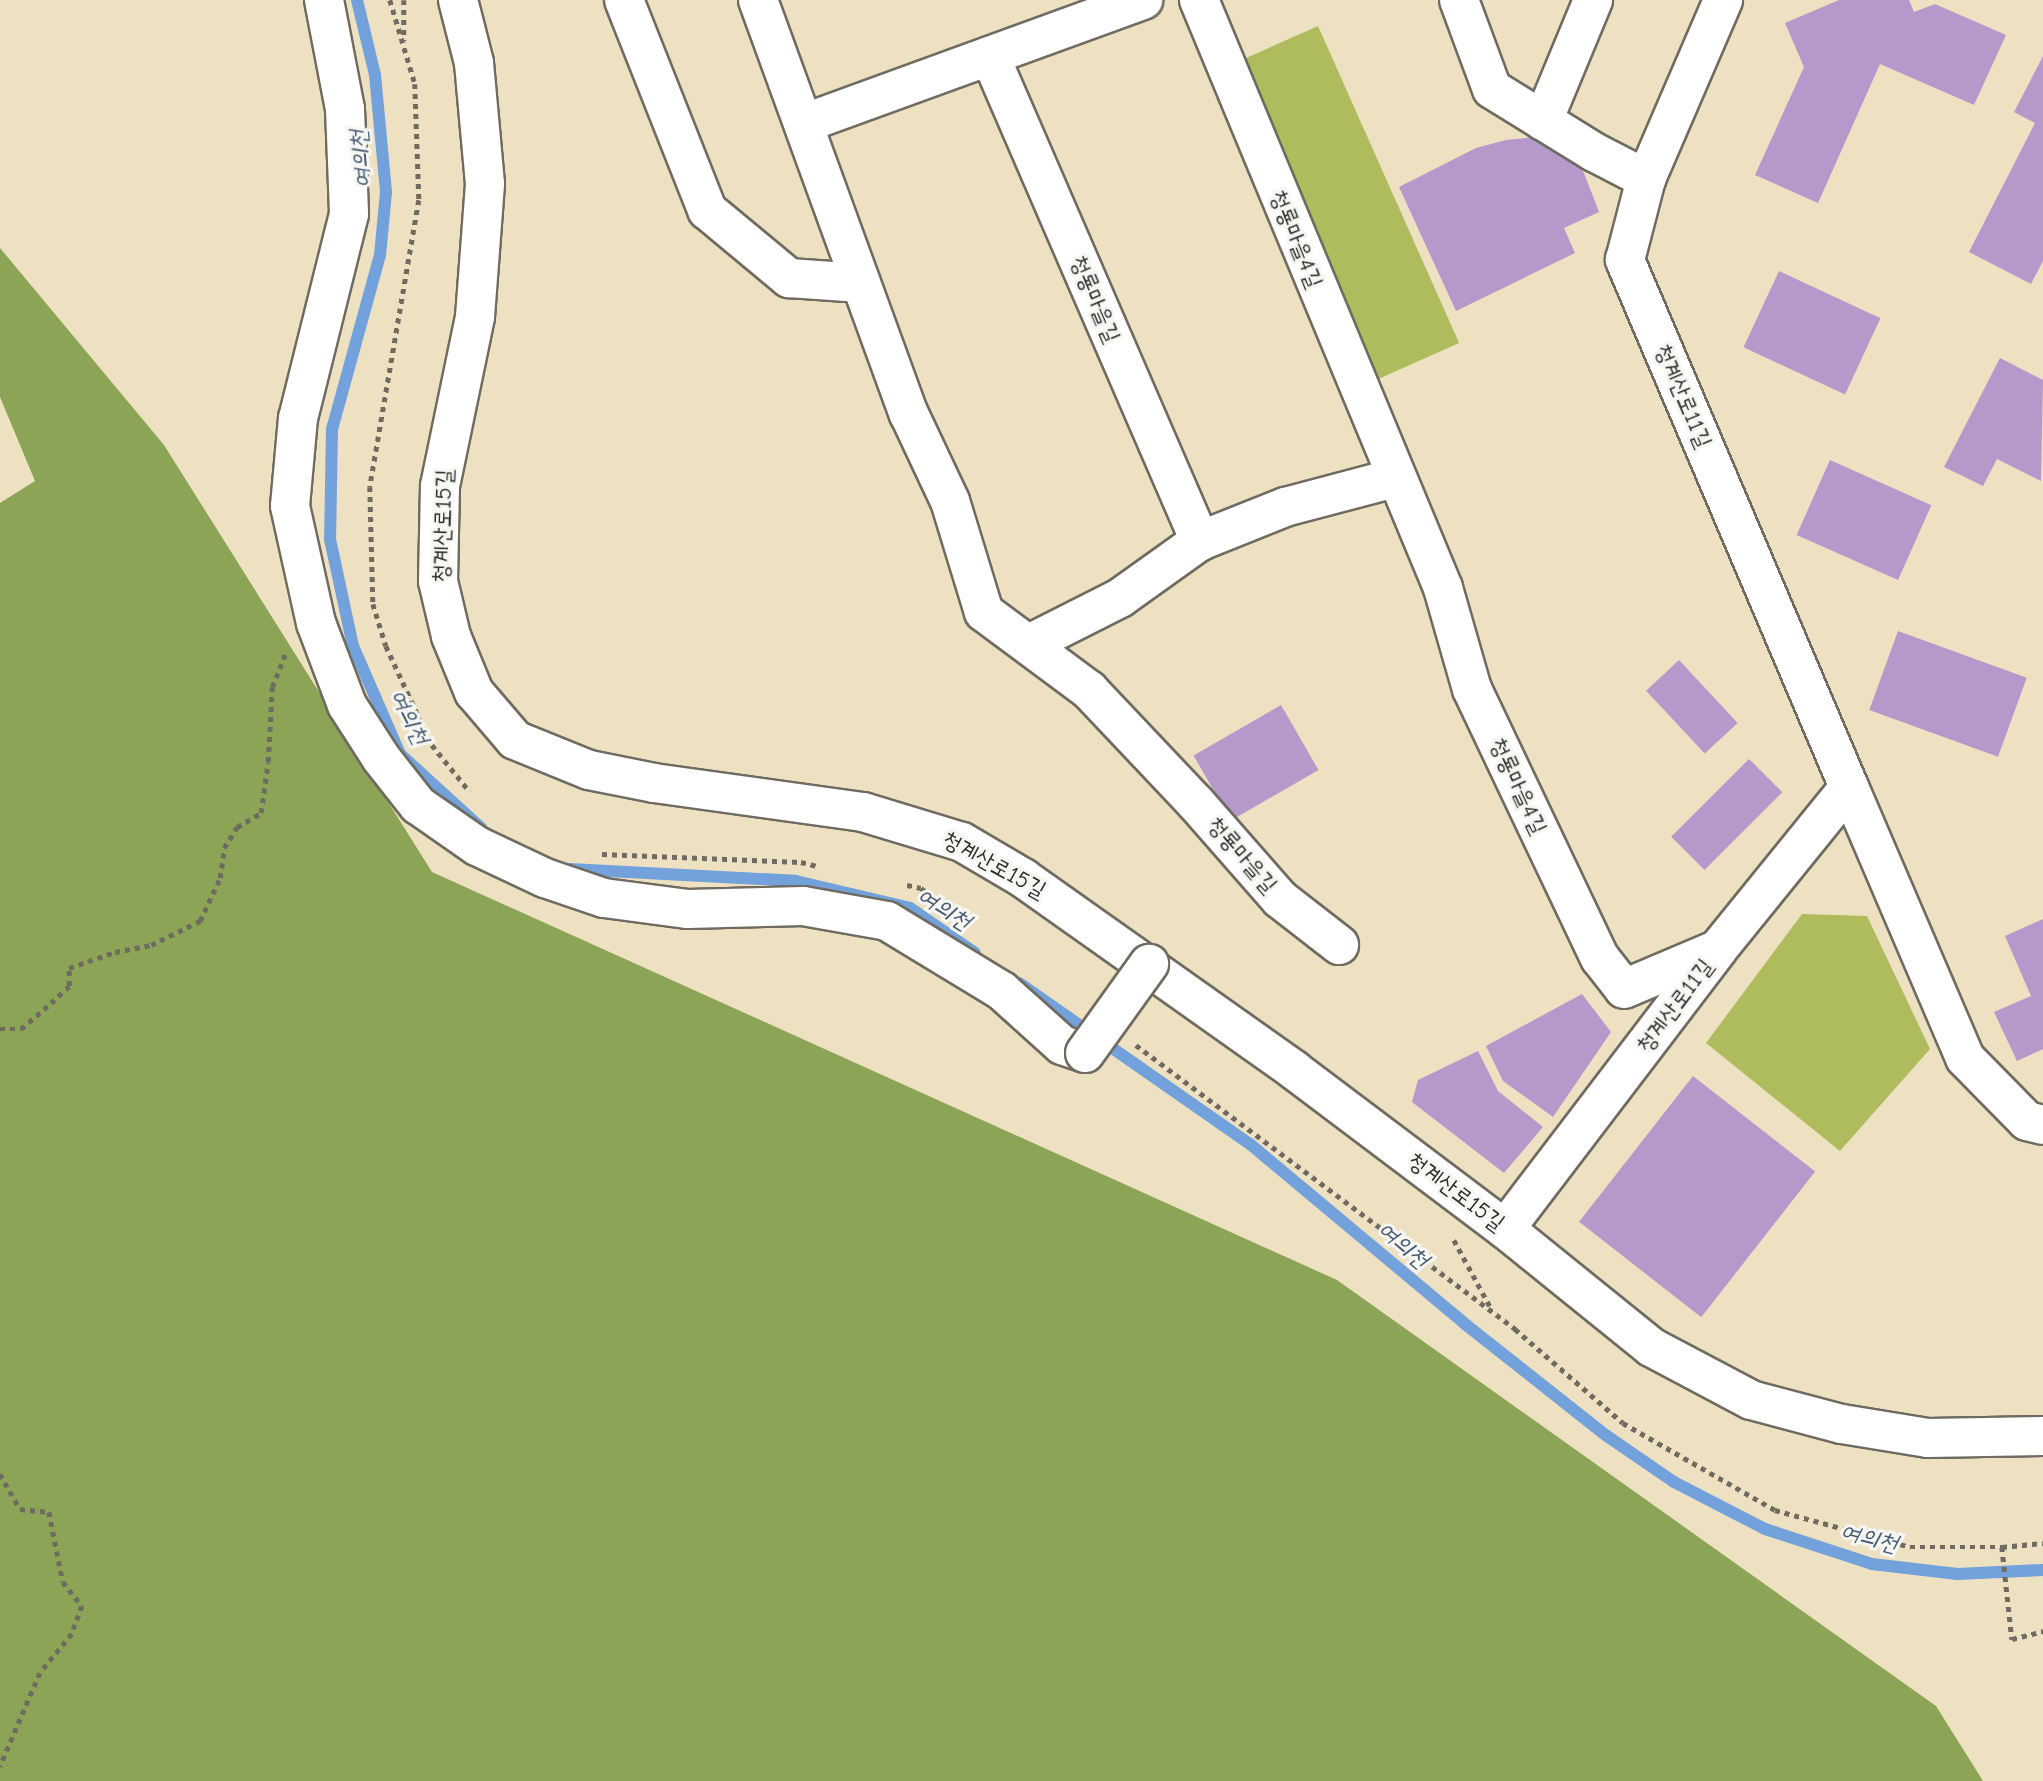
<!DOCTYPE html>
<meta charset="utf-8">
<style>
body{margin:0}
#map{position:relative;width:2043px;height:1781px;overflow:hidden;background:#ede1c2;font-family:"Comic Neue","Poor Story",sans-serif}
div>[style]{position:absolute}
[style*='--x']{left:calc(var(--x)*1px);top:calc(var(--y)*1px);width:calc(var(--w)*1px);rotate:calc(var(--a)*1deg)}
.green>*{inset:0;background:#afbc5e;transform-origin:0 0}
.forest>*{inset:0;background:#8ba455}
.stream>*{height:12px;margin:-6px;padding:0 6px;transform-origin:6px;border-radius:6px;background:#72a1db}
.building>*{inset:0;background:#b699cb;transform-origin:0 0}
.path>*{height:4.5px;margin-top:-2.25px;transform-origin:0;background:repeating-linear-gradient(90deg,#6f6b60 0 5px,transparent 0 10px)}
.roads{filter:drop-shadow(2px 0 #6f6b60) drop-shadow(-2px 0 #6f6b60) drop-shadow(0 2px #6f6b60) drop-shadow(0 -2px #6f6b60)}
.minor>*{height:38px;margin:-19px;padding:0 19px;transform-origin:19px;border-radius:19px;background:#fff}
.bridges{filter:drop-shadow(2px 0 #6f6b60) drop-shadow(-2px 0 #6f6b60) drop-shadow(0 2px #6f6b60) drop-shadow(0 -2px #6f6b60)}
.minor-bridge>*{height:38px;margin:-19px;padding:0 19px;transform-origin:19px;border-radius:19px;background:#fff}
span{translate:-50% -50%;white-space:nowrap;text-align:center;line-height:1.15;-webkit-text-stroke:6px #f6f6f2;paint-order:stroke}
.street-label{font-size:23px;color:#2b2b2b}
.water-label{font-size:24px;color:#475a71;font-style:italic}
</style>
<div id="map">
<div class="green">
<div style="left:1318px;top:26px;width:347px;height:89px;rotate:66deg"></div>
<div style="clip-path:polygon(1802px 914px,1867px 916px,1930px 1049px,1840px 1151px,1706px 1043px)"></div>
</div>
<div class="forest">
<div style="clip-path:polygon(0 248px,164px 445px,432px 872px,1337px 1280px,1936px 1706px,1983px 1781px,0 1781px,0 503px,35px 481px,0 397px)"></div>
</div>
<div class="stream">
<div style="--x:357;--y:0;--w:77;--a:76.5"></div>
<div style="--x:375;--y:75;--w:118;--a:84.6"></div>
<div style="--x:386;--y:192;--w:63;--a:95.4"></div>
<div style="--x:380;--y:255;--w:180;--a:105.4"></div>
<div style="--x:332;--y:429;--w:110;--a:91"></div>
<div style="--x:330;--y:539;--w:109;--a:77.9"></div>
<div style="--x:353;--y:646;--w:118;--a:66.5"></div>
<div style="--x:400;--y:754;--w:110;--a:42.4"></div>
<div style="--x:570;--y:869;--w:226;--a:3"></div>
<div style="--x:796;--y:881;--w:117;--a:13.3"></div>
<div style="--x:910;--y:908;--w:79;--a:34.7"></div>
<div style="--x:1019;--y:983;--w:282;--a:34.9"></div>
<div style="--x:1250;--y:1144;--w:280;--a:39.9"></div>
<div style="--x:1465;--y:1324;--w:181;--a:38.3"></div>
<div style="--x:1607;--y:1436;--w:81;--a:34.5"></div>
<div style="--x:1674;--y:1482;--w:102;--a:27.3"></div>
<div style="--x:1765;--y:1529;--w:113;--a:18.1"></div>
<div style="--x:1872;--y:1564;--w:86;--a:6.7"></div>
<div style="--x:1957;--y:1574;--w:86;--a:-2.7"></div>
</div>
<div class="building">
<div style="clip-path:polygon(1839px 0,1909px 0,1914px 12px,1935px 4px,2006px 35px,1974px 105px,1880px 64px,1818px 203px,1755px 175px,1804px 67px,1785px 23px)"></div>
<div style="clip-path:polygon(2043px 56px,2043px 261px,2031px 284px,1969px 252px,2035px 123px,2014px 112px)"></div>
<div style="clip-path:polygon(1535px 137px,1567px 152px,1584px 173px,1599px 212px,1564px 228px,1575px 253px,1456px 311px,1399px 187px,1476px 148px,1506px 140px)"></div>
<div style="left:1779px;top:271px;width:112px;height:84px;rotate:25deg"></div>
<div style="clip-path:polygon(2000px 358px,2043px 380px,2041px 481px,1997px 459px,1983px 486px,1944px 467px)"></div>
<div style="left:1830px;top:460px;width:111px;height:82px;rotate:24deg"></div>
<div style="left:1898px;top:631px;width:137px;height:84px;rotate:20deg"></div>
<div style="left:1679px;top:660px;width:86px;height:45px;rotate:47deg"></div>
<div style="left:1281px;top:705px;width:75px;height:101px;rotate:60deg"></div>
<div style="left:1749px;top:759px;width:47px;height:110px;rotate:45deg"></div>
<div style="clip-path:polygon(2043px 919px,2043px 1049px,2017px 1061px,1994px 1012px,2031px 996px,2005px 936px)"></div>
<div style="clip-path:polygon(1582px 994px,1611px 1032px,1553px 1117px,1503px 1081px,1486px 1046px)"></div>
<div style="clip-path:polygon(1478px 1051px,1498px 1091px,1543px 1127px,1504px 1173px,1412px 1102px,1418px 1080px)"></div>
<div style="left:1693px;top:1076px;width:155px;height:185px;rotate:38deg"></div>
</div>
<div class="path">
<div style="--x:390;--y:0;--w:88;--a:73.4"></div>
<div style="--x:415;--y:84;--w:116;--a:88"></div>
<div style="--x:419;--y:200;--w:291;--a:99.7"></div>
<div style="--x:370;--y:487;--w:117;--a:88.5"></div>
<div style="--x:373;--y:604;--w:44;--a:72.8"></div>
<div style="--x:386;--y:646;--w:109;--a:65.1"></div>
<div style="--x:432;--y:745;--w:60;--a:51"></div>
<div style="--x:404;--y:0;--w:41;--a:90"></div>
<div style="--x:602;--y:854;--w:199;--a:2.3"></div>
<div style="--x:801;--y:862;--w:16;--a:14"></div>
<div style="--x:907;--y:885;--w:14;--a:12"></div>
<div style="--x:921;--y:888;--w:47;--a:36.4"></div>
<div style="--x:0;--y:1029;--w:21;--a:0"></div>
<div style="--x:21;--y:1029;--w:40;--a:-41"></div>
<div style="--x:51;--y:1003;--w:25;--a:-43"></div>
<div style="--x:69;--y:986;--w:18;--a:-90"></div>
<div style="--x:69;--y:968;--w:49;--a:-19.2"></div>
<div style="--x:115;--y:952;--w:37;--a:-11"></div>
<div style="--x:151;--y:945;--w:55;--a:-26.1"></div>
<div style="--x:200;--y:921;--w:47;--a:-65.1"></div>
<div style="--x:220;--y:878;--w:30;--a:-82"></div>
<div style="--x:224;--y:848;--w:25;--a:-58"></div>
<div style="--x:237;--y:827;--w:28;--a:-30"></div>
<div style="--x:261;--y:813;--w:51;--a:-82.2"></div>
<div style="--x:268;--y:762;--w:75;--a:-86.9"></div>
<div style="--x:272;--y:687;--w:35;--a:-68"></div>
<div style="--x:1136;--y:1045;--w:474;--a:36.8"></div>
<div style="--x:1515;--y:1329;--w:143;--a:41"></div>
<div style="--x:1623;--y:1423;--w:175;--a:29.8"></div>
<div style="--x:1775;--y:1510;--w:140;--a:15.3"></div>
<div style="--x:1910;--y:1547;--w:92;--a:0"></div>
<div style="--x:2002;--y:1547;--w:41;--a:-5.6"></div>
<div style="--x:1454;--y:1240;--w:80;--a:61.5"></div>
<div style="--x:0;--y:1474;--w:40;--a:60.3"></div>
<div style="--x:20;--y:1509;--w:29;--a:6"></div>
<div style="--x:49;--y:1512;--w:71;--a:78.7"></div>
<div style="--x:63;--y:1582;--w:31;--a:52"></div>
<div style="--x:82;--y:1606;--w:30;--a:110"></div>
<div style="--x:72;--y:1634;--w:50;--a:129.4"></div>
<div style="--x:40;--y:1673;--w:102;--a:113.1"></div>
<div style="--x:2002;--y:1547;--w:93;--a:83.8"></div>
<div style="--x:2012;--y:1639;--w:32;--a:-14"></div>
</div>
<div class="roads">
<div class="minor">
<div style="--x:324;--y:0;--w:111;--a:79.1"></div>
<div style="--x:345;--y:109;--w:105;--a:87.8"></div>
<div style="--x:349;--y:214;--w:210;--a:104"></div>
<div style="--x:298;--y:418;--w:88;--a:95.2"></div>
<div style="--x:290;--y:506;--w:120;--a:77.5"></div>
<div style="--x:316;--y:623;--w:88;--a:69.3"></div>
<div style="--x:347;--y:705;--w:63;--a:57.3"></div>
<div style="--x:381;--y:758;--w:60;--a:51.8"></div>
<div style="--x:418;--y:805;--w:72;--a:34.8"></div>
<div style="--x:477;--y:846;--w:75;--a:25.2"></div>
<div style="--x:545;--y:878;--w:62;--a:18.7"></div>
<div style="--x:604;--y:898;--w:85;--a:7.5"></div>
<div style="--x:688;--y:909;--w:115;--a:-1.5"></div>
<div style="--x:803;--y:906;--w:85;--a:10.1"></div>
<div style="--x:887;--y:921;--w:135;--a:31.3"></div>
<div style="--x:1002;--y:991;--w:81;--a:42"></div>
<div style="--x:1062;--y:1045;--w:24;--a:19"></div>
<div style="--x:458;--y:0;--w:65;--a:75.7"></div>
<div style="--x:474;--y:63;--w:121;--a:84.8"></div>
<div style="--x:485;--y:184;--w:133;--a:94.3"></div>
<div style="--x:475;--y:317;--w:173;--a:101.7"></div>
<div style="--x:440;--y:486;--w:95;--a:91.2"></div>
<div style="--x:438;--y:581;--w:57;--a:76.7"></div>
<div style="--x:451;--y:636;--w:61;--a:67.7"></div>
<div style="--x:474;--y:692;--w:63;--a:49.5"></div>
<div style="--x:515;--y:740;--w:80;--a:22.1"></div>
<div style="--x:589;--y:770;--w:66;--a:11.3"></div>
<div style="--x:654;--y:783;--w:211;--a:7.9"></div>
<div style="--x:863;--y:812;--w:103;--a:16.9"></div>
<div style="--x:962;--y:842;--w:71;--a:30.5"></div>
<div style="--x:1023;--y:878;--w:332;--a:35.3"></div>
<div style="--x:1294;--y:1070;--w:264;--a:37"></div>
<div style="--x:1505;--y:1229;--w:188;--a:38.9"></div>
<div style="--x:1651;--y:1347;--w:113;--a:27.9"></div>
<div style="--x:1751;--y:1400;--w:94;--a:14.8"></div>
<div style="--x:1842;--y:1424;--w:87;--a:9.2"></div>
<div style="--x:1928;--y:1438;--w:115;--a:-1"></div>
<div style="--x:624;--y:0;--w:226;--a:68.4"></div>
<div style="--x:707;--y:210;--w:107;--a:39.7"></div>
<div style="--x:789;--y:278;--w:72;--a:4"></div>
<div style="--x:758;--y:0;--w:441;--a:70"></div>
<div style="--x:909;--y:414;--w:96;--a:64.8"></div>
<div style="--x:950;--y:501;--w:116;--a:73"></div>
<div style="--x:984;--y:612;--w:131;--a:36.6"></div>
<div style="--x:1089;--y:690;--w:154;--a:46.6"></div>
<div style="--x:1195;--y:802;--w:129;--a:48.8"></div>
<div style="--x:1280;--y:899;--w:75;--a:37.9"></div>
<div style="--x:1199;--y:0;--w:637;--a:67.46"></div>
<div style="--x:1443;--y:588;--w:105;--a:74"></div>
<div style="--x:1472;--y:689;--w:298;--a:64.6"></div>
<div style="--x:1600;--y:958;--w:39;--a:52"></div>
<div style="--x:1624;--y:989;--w:100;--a:-23"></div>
<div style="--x:1459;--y:0;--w:95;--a:69.7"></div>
<div style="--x:1492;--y:89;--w:120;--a:31.7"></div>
<div style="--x:1594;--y:152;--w:59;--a:27.4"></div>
<div style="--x:990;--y:56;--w:529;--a:66.59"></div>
<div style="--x:1543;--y:121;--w:131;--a:-67.5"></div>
<div style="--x:805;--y:123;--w:360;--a:-20"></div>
<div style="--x:1029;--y:644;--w:102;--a:-26.8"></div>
<div style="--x:1120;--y:598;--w:98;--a:-35.5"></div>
<div style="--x:1200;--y:541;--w:92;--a:-21.8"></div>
<div style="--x:1285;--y:507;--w:114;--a:-14.8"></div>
<div style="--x:1849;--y:787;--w:295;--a:66.8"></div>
<div style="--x:1965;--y:1058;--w:88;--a:45.5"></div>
<div style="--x:2027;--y:1121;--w:16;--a:14"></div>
<div style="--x:1505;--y:1229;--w:352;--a:-52.7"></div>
<div style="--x:1718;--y:949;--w:208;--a:-51"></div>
<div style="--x:1849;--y:787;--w:573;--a:-113.03"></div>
<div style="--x:1625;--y:260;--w:84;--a:-75.5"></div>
<div style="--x:1646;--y:179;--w:195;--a:-66.7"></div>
</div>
</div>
<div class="bridges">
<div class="minor-bridge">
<div style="--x:1085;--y:1053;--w:110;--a:-54.3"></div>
</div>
</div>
<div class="street-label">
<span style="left:1296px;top:239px;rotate:68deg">청룡마을4길</span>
<span style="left:1095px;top:299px;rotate:67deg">청룡마을길</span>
<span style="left:1683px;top:396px;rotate:67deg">청계산로11길</span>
<span style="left:443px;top:526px;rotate:-88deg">청계산로15길</span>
<span style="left:1518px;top:786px;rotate:65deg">청룡마을4길</span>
<span style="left:1242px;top:855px;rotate:49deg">청룡마을길</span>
<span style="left:994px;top:865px;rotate:29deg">청계산로15길</span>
<span style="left:1675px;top:1006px;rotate:-53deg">청계산로11길</span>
<span style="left:1456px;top:1192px;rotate:37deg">청계산로15길</span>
</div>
<div class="water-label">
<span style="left:361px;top:159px;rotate:-95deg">여의천</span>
<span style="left:409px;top:717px;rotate:63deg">여의천</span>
<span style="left:944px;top:909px;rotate:32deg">여의천</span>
<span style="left:1403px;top:1245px;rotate:40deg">여의천</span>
<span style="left:1869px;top:1538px;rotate:14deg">여의천</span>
</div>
</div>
